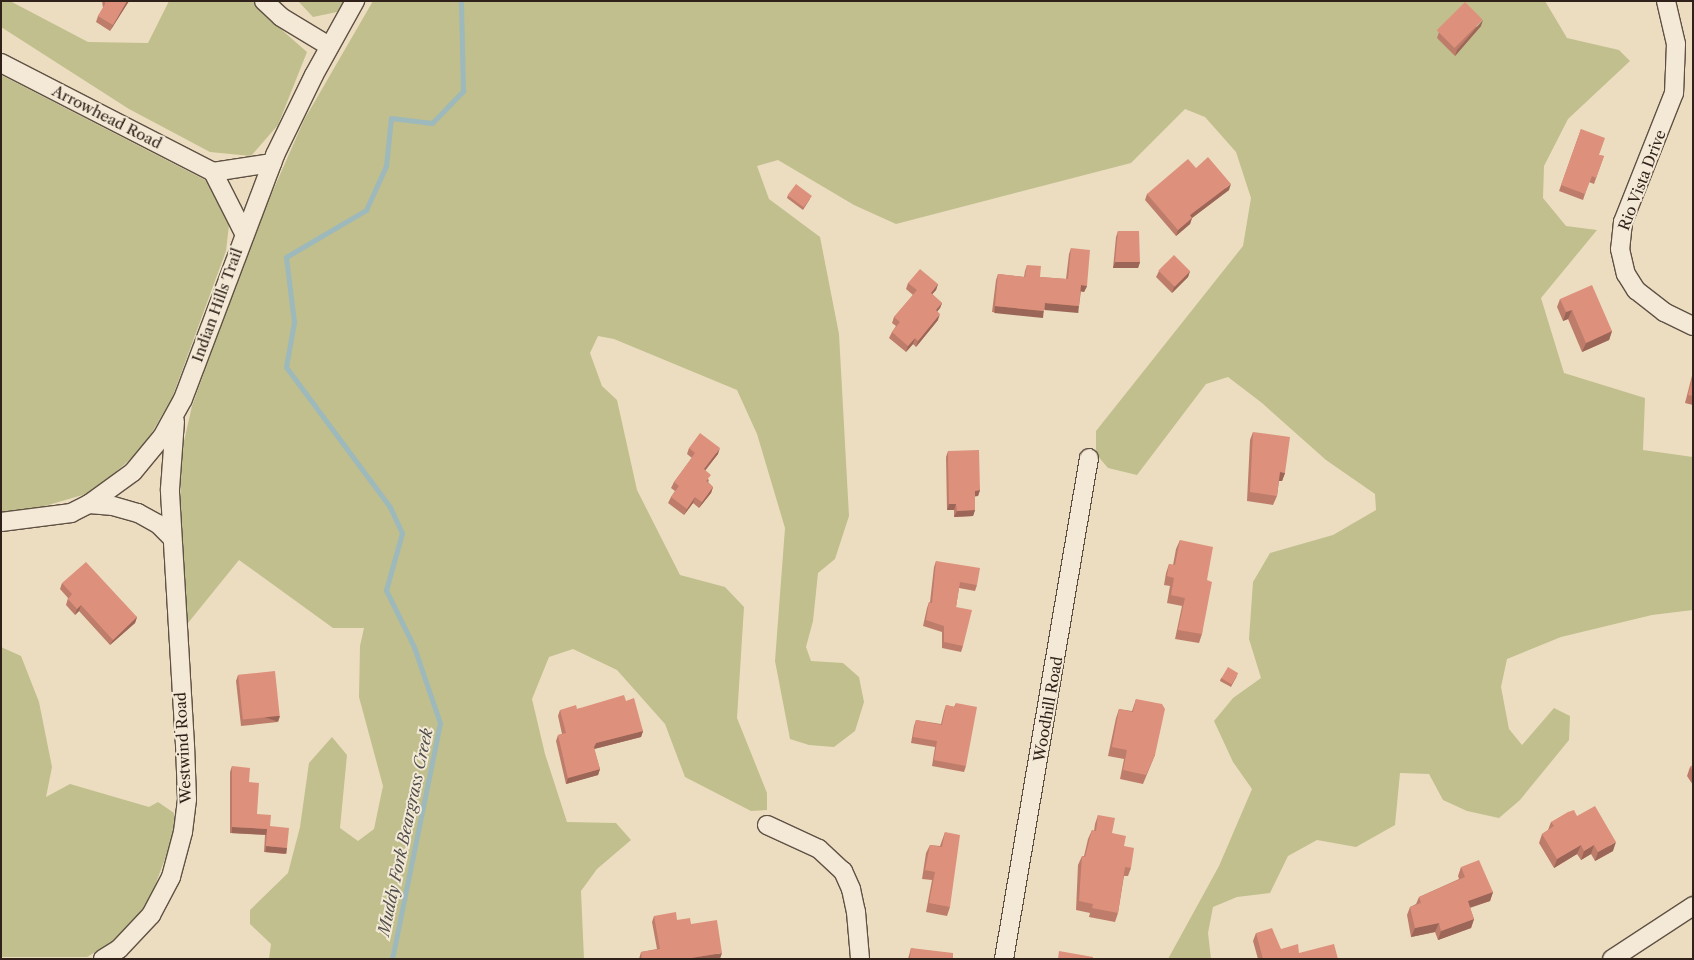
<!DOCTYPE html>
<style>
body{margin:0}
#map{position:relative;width:1694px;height:960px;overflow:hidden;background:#ecddc0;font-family:"Libre Caslon Text",serif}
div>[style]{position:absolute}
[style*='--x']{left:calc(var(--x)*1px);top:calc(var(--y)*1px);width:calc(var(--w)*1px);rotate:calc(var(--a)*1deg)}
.green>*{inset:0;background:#c0bf8d}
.stream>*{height:5px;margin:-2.5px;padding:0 2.5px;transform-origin:2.5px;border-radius:2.5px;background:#9db9bc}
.roads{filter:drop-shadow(1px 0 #5f5144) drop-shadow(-1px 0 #5f5144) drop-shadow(0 1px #5f5144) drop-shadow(0 -1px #5f5144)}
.street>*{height:18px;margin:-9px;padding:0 9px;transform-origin:9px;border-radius:9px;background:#f3e9d6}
.wall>*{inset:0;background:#be7d6b}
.shaded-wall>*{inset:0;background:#9b6657;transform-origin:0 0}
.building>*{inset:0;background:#dd917c;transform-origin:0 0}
span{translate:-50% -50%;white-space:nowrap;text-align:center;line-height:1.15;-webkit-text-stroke:4px #f3e9d6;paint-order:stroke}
.street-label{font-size:15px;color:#30221a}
.water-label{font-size:16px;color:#514f4b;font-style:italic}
.frame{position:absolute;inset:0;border:2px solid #30221a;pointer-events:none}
</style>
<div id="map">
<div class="green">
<div style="clip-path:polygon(1px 1px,10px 1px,88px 42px,148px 43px,169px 1px,255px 1px,267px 17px,307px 52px,278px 125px,251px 156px,210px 152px,129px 109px,1px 27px)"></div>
<div style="clip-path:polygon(298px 1px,344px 1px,337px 12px,313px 17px)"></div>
<div style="clip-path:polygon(373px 1px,1545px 1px,1567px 38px,1619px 50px,1630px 61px,1568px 119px,1544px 166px,1543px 198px,1566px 226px,1597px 230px,1541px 298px,1564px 373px,1645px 398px,1643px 450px,1693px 457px,1693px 610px,1652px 615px,1561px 637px,1507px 659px,1501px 687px,1509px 729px,1522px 745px,1554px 708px,1570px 716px,1569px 740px,1520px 800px,1499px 818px,1467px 811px,1443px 800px,1429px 774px,1400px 773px,1395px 825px,1356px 847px,1317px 840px,1288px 856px,1270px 893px,1237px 897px,1213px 907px,1208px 933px,1211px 959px,1168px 959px,1219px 866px,1252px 789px,1233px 762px,1214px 721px,1233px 698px,1261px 678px,1249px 639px,1253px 582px,1270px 553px,1333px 535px,1376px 510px,1375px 494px,1326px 460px,1262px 403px,1228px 377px,1206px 384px,1137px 475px,1108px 468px,1096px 454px,1096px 431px,1243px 246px,1251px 198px,1236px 152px,1205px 117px,1185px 109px,1131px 163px,896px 224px,854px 205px,778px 160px,757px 166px,769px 199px,820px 237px,839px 334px,849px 516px,835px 559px,818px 573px,813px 621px,806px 647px,811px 661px,843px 663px,859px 677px,864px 702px,855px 731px,834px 747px,809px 745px,790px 739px,775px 661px,785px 528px,757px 434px,737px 390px,614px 339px,598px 336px,590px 353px,602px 386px,617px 400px,637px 490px,680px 575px,725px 587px,744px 607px,737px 718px,767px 793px,767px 810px,751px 811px,685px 777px,665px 724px,617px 670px,573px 649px,549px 657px,532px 699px,545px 754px,567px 822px,616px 823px,631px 840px,597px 869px,581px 891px,584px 959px,269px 959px,271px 944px,250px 924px,250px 910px,288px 873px,300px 827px,309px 763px,332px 737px,347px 755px,340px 828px,358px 841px,374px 829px,383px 786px,359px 697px,360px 646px,364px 628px,333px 628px,239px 560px,188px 623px,179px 532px,182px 450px,192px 406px,253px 236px,304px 120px)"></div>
<div style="clip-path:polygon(1px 75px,207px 181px,220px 196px,229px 225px,226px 251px,172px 398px,143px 448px,93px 492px,17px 514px,1px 513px)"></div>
<div style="clip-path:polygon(1px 647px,21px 656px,39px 702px,52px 767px,46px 797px,70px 784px,149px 807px,158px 802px,174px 813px,177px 826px,149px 902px,119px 938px,87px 957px,1px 957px)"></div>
</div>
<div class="stream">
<div style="--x:392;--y:959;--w:241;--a:-78.5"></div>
<div style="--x:440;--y:723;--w:80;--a:-108.9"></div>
<div style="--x:414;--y:647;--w:64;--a:-116.2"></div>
<div style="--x:386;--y:590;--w:59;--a:-74.3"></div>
<div style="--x:402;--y:533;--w:29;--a:-115"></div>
<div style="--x:390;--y:507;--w:174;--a:-126.6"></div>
<div style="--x:286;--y:367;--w:46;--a:-79.9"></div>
<div style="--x:294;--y:322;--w:65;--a:-97"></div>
<div style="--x:286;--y:257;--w:93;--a:-30.4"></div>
<div style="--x:366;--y:210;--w:48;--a:-65.6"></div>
<div style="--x:386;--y:166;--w:48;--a:-84.1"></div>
<div style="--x:391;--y:118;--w:41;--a:7"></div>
<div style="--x:432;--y:123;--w:45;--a:-45.9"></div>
<div style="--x:463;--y:91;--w:90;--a:-91.3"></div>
</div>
<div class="roads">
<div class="street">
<div style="--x:264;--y:1;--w:23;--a:43"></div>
<div style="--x:281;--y:17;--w:56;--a:31.1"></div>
<div style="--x:1666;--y:1;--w:44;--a:76.9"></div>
<div style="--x:1676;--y:44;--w:49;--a:92.3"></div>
<div style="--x:1674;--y:93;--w:139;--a:111.6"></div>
<div style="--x:1623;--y:222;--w:27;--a:96"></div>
<div style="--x:1620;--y:249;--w:26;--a:77"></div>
<div style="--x:1626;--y:274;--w:19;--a:58"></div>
<div style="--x:1636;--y:290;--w:36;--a:38"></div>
<div style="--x:1664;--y:312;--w:32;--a:26"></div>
<div style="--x:1;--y:63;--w:238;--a:27.2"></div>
<div style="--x:213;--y:172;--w:60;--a:-8.7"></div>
<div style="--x:213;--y:172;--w:68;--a:63.1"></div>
<div style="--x:89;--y:504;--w:24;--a:5"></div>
<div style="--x:113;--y:506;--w:26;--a:16"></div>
<div style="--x:138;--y:513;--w:23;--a:29"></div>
<div style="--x:158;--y:524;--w:20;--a:45"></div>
<div style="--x:1;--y:522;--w:71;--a:-7.3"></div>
<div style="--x:71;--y:513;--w:20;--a:-27"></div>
<div style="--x:89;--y:504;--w:54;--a:-36"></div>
<div style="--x:133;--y:472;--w:45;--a:-50.4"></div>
<div style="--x:162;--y:437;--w:43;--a:-61.1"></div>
<div style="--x:183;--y:399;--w:261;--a:-69.3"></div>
<div style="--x:275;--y:155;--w:89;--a:-64"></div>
<div style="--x:314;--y:75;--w:85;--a:-61"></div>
<div style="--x:767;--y:825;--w:57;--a:24.8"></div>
<div style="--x:819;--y:849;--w:33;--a:43"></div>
<div style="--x:843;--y:871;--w:20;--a:66"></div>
<div style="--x:851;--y:889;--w:24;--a:78"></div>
<div style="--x:856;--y:912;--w:47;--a:85.1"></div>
<div style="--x:103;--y:959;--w:19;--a:-32"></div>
<div style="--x:119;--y:949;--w:47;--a:-46.7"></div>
<div style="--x:151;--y:915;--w:43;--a:-62.2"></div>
<div style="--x:171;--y:877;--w:47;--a:-75.1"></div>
<div style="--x:183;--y:832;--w:33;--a:-83"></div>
<div style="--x:187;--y:799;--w:54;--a:-92.1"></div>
<div style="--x:185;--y:745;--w:256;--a:-93.4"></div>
<div style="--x:170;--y:489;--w:68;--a:-85.8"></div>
<div style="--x:1004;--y:959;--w:508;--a:-80.37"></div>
<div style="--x:1612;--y:959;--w:97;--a:-33.2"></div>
</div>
</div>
<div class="wall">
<div style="clip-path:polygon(102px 1px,129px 1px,110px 31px,96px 22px,98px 16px,103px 8px)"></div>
<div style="clip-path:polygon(1481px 26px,1455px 56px,1437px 38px,1439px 32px)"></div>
<div style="clip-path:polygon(1581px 129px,1599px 155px,1604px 156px,1594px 184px,1589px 182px,1583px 200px,1559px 191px)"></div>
<div style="clip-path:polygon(1196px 168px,1229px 190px,1192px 218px,1190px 224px,1176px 236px,1145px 200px,1147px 194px)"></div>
<div style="clip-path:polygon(788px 195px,810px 199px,803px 210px,787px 198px)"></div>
<div style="clip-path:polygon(1118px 231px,1140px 262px,1138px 268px,1113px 268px,1116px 237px)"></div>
<div style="clip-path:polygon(1071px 248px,1087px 286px,1084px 292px,1081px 291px,1079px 306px,1077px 312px,1044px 309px,1042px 317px,992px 312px,996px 280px,998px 274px,1024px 277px,1025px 271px,1027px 265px,1040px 277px,1066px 279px,1069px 254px)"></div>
<div style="clip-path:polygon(1159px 271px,1190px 271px,1188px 277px,1172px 293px,1156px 277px)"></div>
<div style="clip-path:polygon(908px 283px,938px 284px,936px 290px,932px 294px,942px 303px,940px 308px,937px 311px,938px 320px,916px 347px,913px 344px,906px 352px,889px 338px,892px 332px,896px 326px,892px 323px,894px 317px,913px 295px,906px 289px)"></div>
<div style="clip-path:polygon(1560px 299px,1612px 331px,1609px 340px,1582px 352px,1568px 319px,1563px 321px,1557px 307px)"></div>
<div style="clip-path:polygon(1693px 372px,1693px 405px,1685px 403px)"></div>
<div style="clip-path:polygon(1253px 432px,1285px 473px,1282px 481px,1279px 481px,1277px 496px,1273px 505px,1247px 501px,1250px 440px)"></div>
<div style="clip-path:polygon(689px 448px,718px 454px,705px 471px,709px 481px,708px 482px,713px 487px,711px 493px,699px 508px,693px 503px,684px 515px,668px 503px,671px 497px,675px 491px,671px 488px,674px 482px,692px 458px,687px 454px)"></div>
<div style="clip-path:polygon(948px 451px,980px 490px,978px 496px,975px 496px,975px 510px,973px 516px,954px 517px,954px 510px,947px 510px,946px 457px)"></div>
<div style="clip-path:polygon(1180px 540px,1207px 580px,1202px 634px,1199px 643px,1175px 639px,1182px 606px,1167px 603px,1170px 586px,1164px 585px,1166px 573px,1169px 564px,1173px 565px,1176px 549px)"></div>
<div style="clip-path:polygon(936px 561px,977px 585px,975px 591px,959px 588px,956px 607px,963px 646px,961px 652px,942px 648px,942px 632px,923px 626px,927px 608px,929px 602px,930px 602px,934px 567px)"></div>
<div style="clip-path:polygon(62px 583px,137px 617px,135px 623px,110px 645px,79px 611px,75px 615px,66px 605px,68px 598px,60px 589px)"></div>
<div style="clip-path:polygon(238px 675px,278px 722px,241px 726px,236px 681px)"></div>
<div style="clip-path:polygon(1237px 676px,1231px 687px,1220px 681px,1221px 678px)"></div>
<div style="clip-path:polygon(1136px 699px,1155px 755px,1143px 784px,1120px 779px,1124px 759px,1108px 756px,1116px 718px,1119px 709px,1132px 711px)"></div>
<div style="clip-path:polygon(626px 701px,643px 731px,641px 737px,594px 749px,600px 769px,598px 775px,566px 784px,556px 741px,558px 735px,562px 734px,558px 716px,560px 710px,577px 709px)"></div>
<div style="clip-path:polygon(956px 703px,966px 766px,964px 772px,932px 766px,935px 747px,911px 743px,914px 726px,916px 720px,941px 724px,944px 711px,946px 705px,954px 707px)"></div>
<div style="clip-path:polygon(1693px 765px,1693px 785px,1687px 776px,1690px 767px)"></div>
<div style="clip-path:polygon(232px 766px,249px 782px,257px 814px,270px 826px,287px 848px,285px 854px,264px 852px,265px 835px,230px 833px,230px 772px)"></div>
<div style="clip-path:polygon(1098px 815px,1112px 833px,1124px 846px,1131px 868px,1128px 876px,1124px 876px,1118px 913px,1115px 922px,1089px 917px,1090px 913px,1076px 910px,1078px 865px,1082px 856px,1084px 856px,1088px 839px,1092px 830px,1094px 831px,1095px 824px)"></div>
<div style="clip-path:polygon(1577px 816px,1613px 851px,1595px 861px,1591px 854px,1581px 860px,1577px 854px,1554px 868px,1539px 843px,1542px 834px,1548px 830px,1551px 822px)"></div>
<div style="clip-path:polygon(945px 832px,950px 907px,947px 916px,926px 912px,932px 880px,922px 879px,926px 853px,930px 845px,940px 846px)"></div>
<div style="clip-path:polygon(1461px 867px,1493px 892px,1490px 901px,1470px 908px,1474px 919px,1471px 928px,1438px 940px,1435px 932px,1411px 937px,1407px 915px,1410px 907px,1416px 904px,1419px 897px,1459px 879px,1458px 876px)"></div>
<div style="clip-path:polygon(654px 916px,677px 920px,691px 924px,720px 959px,639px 959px,641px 952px,657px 949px,652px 922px)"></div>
<div style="clip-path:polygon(1256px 933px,1281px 949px,1299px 953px,1338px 959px,1258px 959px,1253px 941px)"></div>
<div style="clip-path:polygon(911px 948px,953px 959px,908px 959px)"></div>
</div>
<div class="shaded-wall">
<div style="clip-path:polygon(127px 1px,129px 1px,110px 31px,113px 25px)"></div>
<div style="clip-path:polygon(1483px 20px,1481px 26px,1455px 56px,1457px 50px)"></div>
<div style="clip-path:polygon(1231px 184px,1229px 190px,1188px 221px,1190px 215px)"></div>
<div style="clip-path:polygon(1192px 218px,1190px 224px,1176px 236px,1178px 230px)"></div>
<div style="clip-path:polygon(1115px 262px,1140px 262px,1138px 268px,1113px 268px)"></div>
<div style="clip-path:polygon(1190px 271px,1188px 277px,1172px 293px,1174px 287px)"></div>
<div style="clip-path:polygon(938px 284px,936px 290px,928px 299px,931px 293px)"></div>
<div style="clip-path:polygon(1081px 285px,1087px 286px,1084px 292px,1079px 291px)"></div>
<div style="clip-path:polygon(942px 303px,940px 308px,934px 316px,936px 310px)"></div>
<div style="left:1045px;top:303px;width:34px;height:7px;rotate:5deg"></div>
<div style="left:995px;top:306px;width:49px;height:7px;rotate:6deg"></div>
<div style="clip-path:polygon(1572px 310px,1568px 319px,1563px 321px,1566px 312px)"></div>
<div style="clip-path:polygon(940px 314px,938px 320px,916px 347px,918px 341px)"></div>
<div style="clip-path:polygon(1612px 331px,1609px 340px,1582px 352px,1586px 343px)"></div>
<div style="clip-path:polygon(915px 338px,913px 344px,906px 352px,908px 346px)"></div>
<div style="clip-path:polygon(720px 448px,718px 454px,701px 475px,704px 469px)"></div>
<div style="clip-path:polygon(1280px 472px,1285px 473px,1282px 481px,1277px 481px)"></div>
<div style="clip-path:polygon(713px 487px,711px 493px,699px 508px,702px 502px)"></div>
<div style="clip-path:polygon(980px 490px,978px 496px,972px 497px,975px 491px)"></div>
<div style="clip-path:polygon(695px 497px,693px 503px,684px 515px,687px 509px)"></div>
<div style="clip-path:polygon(949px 504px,956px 504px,954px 510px,947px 510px)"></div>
<div style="clip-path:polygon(975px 510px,973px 516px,954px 517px,957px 511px)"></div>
<div style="clip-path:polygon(81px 605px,79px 611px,75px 615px,77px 609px)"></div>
<div style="clip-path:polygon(137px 617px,135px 623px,110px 645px,113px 640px)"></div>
<div style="left:280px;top:716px;width:6px;height:37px;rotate:108deg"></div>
<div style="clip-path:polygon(643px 731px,641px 737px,594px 749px,594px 747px,596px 743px)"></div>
<div style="clip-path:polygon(600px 769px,598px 775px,566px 784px,568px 778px)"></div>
<div style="left:232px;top:827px;width:35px;height:6px;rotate:3deg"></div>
<div style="clip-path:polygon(1616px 842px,1613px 851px,1595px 861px,1598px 852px)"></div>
<div style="clip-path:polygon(1581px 845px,1577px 854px,1554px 868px,1557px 859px)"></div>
<div style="clip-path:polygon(1594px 845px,1591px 854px,1581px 860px,1584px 851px)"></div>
<div style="left:266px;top:846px;width:21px;height:6px;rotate:5deg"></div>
<div style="clip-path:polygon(1493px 892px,1490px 901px,1465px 909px,1468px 901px)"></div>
<div style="clip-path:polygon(1474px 919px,1471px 928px,1438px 940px,1441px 931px)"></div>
<div style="clip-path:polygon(1439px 923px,1435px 932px,1411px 937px,1415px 928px)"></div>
<div style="clip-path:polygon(722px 953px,720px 959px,685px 959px)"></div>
</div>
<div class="building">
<div style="clip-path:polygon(105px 1px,127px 1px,113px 25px,98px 16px,105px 4px)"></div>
<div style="left:1465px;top:2px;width:25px;height:40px;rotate:45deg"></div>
<div style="clip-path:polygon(1581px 129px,1605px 138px,1599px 155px,1604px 156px,1596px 178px,1592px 176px,1585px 194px,1561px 185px)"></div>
<div style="clip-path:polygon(1208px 157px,1231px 184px,1190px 215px,1192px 218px,1178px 230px,1147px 194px,1188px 159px,1196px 168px)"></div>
<div style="left:796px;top:184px;width:20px;height:14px;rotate:37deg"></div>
<div style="clip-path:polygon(1118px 231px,1139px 231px,1140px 262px,1115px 262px)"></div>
<div style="clip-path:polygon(1071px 248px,1090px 250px,1087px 286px,1081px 285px,1079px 306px,1045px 303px,1044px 311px,995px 306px,998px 274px,1025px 277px,1027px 265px,1041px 266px,1040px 277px,1068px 279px)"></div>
<div style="left:1174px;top:255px;width:23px;height:22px;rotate:45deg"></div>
<div style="clip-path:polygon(920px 269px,938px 284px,931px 293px,942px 303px,936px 310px,940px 314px,918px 341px,915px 338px,908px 346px,892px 332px,900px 322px,894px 317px,917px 290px,908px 283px)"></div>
<div style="clip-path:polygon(1592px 285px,1612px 331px,1586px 343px,1572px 310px,1566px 312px,1560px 299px)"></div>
<div style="clip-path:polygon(1693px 375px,1693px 396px,1688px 395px)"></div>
<div style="clip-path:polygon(1253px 432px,1290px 437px,1285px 473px,1280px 472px,1277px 496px,1250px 492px)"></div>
<div style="clip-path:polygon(700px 433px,720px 448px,704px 469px,711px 475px,706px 481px,713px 487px,702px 502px,695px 497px,687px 509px,671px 497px,679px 486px,674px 482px,695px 453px,689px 448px)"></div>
<div style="clip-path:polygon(979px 450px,980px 490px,975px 491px,975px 510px,957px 511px,956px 504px,949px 504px,948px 451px)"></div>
<div style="clip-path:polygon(1180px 540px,1213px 547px,1207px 580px,1212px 582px,1202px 634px,1178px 630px,1185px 598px,1171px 595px,1174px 578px,1167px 576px,1169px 564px,1175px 565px)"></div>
<div style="clip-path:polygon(936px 561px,980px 568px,977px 585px,960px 582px,956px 607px,972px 610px,963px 646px,944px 642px,944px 626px,926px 620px,929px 602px,932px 603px)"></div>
<div style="clip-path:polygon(86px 562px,137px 617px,113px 640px,81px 605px,77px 609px,68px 599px,72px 594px,62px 583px)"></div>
<div style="left:1228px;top:667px;width:12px;height:13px;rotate:31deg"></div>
<div style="left:275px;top:671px;width:45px;height:37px;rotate:84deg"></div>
<div style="clip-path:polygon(624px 695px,626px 701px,634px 698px,643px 731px,596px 743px,594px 747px,600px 769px,568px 778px,558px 735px,566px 733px,560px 710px,576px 705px,577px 709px)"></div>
<div style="clip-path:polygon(1136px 699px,1162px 704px,1165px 709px,1155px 755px,1146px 775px,1123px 770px,1127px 750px,1112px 747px,1119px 709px,1133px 712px)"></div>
<div style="clip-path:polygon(956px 703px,977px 707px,966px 766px,934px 760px,937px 741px,913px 737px,916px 720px,942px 725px,946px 705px,955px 707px)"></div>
<div style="clip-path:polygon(1693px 765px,1693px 771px,1690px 767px)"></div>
<div style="clip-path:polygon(232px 766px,250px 768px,249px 782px,259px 783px,257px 814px,271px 815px,270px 826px,289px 828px,287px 848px,266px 846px,267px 829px,232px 827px)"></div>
<div style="clip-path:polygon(1595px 806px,1616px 842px,1598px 852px,1594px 845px,1584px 851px,1581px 845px,1557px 859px,1542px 834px,1554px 826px,1551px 822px,1568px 812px,1574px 810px,1577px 816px)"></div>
<div style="clip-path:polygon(1098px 815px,1115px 818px,1112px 833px,1126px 836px,1124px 846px,1134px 848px,1131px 868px,1125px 867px,1118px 913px,1092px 908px,1093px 904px,1079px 901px,1082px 856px,1085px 857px,1092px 830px,1096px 831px)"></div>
<div style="clip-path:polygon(945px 832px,960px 835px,950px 907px,929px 903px,935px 872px,925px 870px,930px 845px,942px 847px)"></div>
<div style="clip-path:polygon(1479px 860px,1493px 892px,1468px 901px,1474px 919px,1441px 931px,1439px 923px,1415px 928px,1410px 907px,1421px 903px,1419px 897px,1465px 877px,1461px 867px)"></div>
<div style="clip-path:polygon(676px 912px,677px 920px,690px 918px,691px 924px,717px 920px,722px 953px,685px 959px,642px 959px,641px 952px,660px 949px,654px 916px)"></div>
<div style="clip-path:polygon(1272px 928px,1281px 949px,1298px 944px,1299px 953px,1334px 944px,1338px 959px,1263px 959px,1256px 933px)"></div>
<div style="clip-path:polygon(911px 948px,953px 953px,953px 959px,910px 959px)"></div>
<div style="clip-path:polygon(1059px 951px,1093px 957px,1093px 959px,1058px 959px)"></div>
</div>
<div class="street-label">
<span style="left:107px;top:117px;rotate:27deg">Arrowhead Road</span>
<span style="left:1642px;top:180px;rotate:-69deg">Rio Vista Drive</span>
<span style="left:217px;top:305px;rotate:-70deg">Indian Hills Trail</span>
<span style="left:1048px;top:709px;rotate:-80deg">Woodhill Road</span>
<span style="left:183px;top:748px;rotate:-93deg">Westwind Road</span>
</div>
<div class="water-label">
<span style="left:405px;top:832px;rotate:-78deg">Muddy Fork Beargrass Creek</span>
</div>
<div class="frame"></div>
</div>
